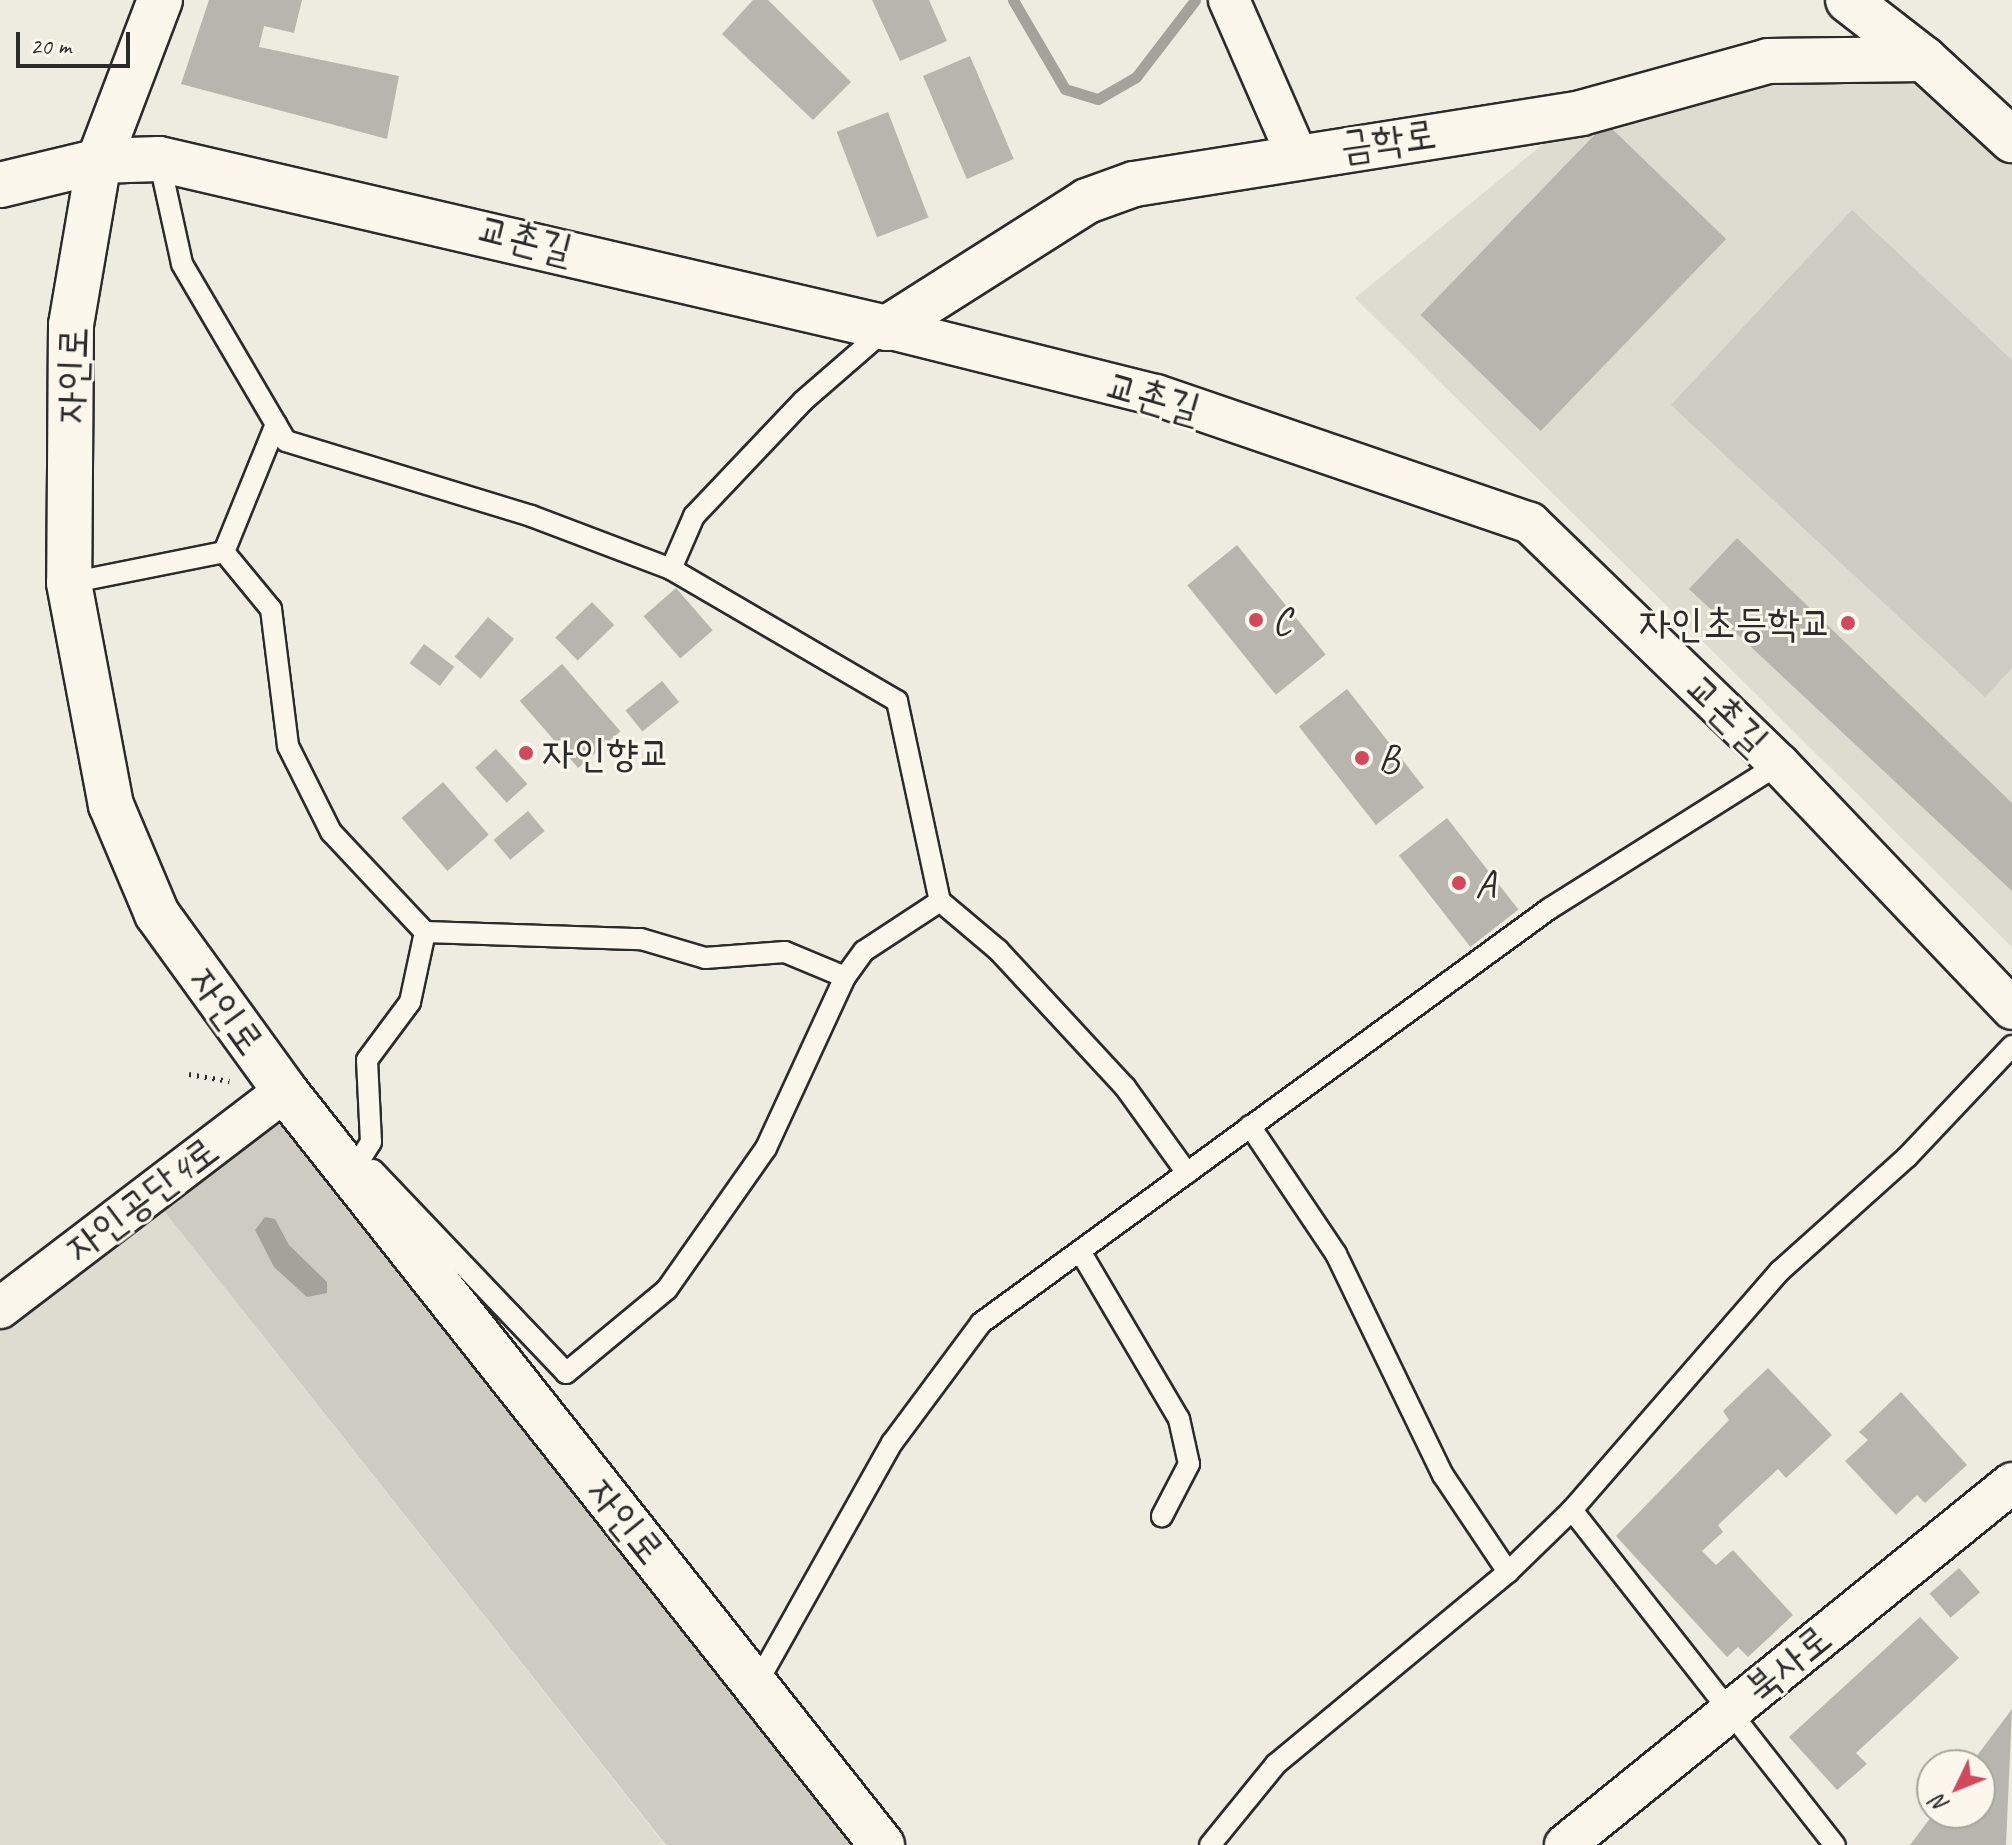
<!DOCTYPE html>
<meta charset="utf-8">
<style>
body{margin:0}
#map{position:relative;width:2012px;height:1845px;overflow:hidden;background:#eeebe0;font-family:Caveat,"Poor Story",sans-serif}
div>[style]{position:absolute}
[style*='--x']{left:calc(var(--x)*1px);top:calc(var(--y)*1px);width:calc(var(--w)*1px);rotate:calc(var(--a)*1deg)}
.built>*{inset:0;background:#dedbd1}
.green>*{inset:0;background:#cecbc2}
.water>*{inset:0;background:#a4a29a}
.stream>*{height:11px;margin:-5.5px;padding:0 5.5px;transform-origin:5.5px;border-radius:5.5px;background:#a4a29a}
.building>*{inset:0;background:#b8b5ae;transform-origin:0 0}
.path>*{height:5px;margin-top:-2.5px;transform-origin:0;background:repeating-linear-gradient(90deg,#2b2b2b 0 2px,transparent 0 8px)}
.roads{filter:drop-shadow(2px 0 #2b2b2b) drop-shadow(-2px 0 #2b2b2b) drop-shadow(0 2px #2b2b2b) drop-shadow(0 -2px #2b2b2b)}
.lane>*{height:20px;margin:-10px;padding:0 10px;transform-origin:10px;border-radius:10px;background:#fbf7ec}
.street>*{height:40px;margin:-20px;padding:0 20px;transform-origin:20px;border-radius:20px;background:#fbf7ec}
.secondary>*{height:44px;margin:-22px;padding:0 22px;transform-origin:22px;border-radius:22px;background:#fbf7ec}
.dots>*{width:22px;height:22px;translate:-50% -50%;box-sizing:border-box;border:4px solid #fbf7ec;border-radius:50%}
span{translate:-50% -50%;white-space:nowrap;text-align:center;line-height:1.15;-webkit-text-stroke:6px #fbf7ec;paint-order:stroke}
.street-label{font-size:40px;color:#2b2b2b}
.poi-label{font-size:40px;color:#2b2b2b}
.left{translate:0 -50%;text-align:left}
.right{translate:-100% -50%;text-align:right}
.north{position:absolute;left:1916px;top:1749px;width:80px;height:80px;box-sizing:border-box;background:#fbf7ec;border:2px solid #a8a59f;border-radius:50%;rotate:227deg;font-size:22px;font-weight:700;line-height:32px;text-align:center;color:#2b2b2b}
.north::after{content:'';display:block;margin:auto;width:28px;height:36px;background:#d1495b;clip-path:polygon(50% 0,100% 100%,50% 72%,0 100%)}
.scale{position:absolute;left:16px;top:32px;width:114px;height:36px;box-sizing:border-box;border:4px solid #2b2b2b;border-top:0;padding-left:10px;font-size:24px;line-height:28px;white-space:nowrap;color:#2b2b2b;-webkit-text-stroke:6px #fbf7ec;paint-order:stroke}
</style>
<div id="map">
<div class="built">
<div style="clip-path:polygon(1924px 59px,2012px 156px,2012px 947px,1355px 298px,1581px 113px,1768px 61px)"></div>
<div style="clip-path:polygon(149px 1192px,665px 1845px,0 1845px,0 1306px)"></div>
</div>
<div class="green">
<div style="clip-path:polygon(1852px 210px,2012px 360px,2012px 668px,1985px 697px,1671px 405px)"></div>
<div style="clip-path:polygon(285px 1091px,876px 1845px,666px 1845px,149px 1192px)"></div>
</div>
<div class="water">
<div style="clip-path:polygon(265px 1217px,275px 1219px,289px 1245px,327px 1282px,327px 1293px,307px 1297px,274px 1267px,255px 1230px)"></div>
</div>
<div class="stream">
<div style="--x:1013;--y:0;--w:103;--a:59.7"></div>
<div style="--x:1065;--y:89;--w:34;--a:17"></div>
<div style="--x:1098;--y:99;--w:44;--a:-30.1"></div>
<div style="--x:1136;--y:77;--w:97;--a:-52.5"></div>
</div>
<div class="building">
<div style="clip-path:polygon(209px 0,302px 0,294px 33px,264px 26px,259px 47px,399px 76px,387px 139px,181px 84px)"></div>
<div style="clip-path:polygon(753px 0,768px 0,851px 82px,813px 120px,722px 34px)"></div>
<div style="clip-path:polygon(872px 0,929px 0,947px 41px,900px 61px)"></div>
<div style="left:970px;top:56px;width:112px;height:51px;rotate:67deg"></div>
<div style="left:888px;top:112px;width:113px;height:55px;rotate:69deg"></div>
<div style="left:1606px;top:123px;width:167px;height:267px;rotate:44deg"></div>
<div style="clip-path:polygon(1737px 538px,2012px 803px,2012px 891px,1689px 589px)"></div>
<div style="left:1237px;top:545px;width:141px;height:64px;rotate:51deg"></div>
<div style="left:676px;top:588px;width:56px;height:43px;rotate:49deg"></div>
<div style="left:592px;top:602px;width:32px;height:51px;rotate:46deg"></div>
<div style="left:488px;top:617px;width:34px;height:52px;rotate:40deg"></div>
<div style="left:424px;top:644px;width:38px;height:24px;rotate:37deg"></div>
<div style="left:562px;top:664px;width:89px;height:56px;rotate:49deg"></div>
<div style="left:662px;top:681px;width:27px;height:47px;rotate:51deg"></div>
<div style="left:1347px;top:689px;width:125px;height:61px;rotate:52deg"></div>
<div style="left:496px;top:749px;width:47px;height:28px;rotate:48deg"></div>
<div style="left:443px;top:782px;width:70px;height:55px;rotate:49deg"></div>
<div style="left:528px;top:811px;width:26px;height:45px;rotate:50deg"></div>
<div style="left:1447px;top:818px;width:116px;height:61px;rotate:52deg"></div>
<div style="clip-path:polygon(1768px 1368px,1832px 1435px,1786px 1478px,1778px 1469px,1718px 1525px,1723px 1532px,1702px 1551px,1716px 1565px,1733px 1550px,1793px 1615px,1748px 1657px,1738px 1647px,1727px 1657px,1616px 1536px,1729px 1420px,1723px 1411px)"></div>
<div style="clip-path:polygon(1901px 1392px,1967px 1465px,1925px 1503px,1917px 1495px,1896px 1515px,1845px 1461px,1868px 1440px,1859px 1432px)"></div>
<div style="left:1959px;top:1568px;width:32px;height:39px;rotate:49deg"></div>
<div style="clip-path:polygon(1920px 1617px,1959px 1658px,1856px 1753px,1867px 1764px,1837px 1790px,1789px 1737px)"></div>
<div style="clip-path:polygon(2012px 1709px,2006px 1845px,1910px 1845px,1934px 1813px,1980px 1813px,1980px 1765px,1970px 1765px)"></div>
</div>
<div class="path">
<div style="--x:189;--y:1074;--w:41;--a:9.9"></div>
</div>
<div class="roads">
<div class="lane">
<div style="--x:159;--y:159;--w:107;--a:77.6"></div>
<div style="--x:182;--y:264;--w:205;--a:59.6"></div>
<div style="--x:286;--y:441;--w:256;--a:17"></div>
<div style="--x:531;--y:516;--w:150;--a:20.7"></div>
<div style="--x:671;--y:569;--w:262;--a:30.3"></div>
<div style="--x:897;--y:701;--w:205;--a:77.9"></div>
<div style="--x:940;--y:901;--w:76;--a:40.2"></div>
<div style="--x:998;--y:950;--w:187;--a:47.2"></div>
<div style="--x:1125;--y:1087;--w:106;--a:54.2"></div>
<div style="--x:276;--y:424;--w:138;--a:112.1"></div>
<div style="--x:224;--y:552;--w:74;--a:50.5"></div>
<div style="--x:271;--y:609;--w:138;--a:82.9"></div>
<div style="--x:288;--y:746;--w:96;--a:63.4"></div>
<div style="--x:331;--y:832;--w:137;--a:46.8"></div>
<div style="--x:425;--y:932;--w:216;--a:1.9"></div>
<div style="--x:641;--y:939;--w:67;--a:16.5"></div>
<div style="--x:705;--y:958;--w:80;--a:-4.3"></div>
<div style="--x:785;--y:952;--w:65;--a:22.6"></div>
<div style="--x:845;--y:977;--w:32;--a:-54"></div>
<div style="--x:864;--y:951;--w:91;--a:-33.3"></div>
<div style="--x:671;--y:569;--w:58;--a:-66.5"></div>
<div style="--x:694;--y:516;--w:158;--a:-46.5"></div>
<div style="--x:803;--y:401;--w:111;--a:-41"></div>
<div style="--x:69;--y:583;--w:158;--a:-11.3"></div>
<div style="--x:1250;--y:1126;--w:154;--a:56.1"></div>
<div style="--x:1336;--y:1254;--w:246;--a:64.2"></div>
<div style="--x:1443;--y:1475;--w:117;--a:56.2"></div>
<div style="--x:373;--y:1170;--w:280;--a:46.4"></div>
<div style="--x:566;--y:1373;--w:131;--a:-39.7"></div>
<div style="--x:667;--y:1289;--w:172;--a:-54.9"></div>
<div style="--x:766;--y:1148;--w:188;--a:-65.2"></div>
<div style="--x:351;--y:1174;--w:38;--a:-58"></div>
<div style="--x:371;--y:1142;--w:82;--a:-92.8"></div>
<div style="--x:367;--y:1060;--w:72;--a:-53.4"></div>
<div style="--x:410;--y:1002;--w:72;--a:-77.9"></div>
<div style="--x:1080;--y:1251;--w:195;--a:59.5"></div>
<div style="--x:1179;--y:1419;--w:46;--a:77.5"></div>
<div style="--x:1189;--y:1464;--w:59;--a:117.4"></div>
<div style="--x:1572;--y:1510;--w:426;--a:51.9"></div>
<div style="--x:756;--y:1685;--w:278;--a:-60.7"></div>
<div style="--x:892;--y:1443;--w:149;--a:-53.4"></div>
<div style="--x:981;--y:1323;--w:703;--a:-36.09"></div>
<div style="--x:1549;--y:909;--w:272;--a:-32.2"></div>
<div style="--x:1210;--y:1845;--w:104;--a:-50.8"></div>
<div style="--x:1276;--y:1764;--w:301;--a:-39.6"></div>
<div style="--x:1508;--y:1572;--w:89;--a:-44.1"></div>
<div style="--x:1572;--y:1510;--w:317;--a:-49"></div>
<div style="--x:1780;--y:1271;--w:171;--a:-41.9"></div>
<div style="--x:1907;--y:1157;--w:153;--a:-46.6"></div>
</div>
<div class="street">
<div style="--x:1229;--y:0;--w:167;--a:66.4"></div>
<div style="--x:887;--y:328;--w:277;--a:14"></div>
<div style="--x:1156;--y:395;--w:395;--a:18.9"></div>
<div style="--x:1530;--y:523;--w:347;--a:44.1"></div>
<div style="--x:1779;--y:764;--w:338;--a:46.4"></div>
<div style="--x:0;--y:1308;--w:358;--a:-37.3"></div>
<div style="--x:1565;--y:1845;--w:575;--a:-39"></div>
</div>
<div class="secondary">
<div style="--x:160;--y:0;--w:172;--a:110.8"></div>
<div style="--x:99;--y:161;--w:166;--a:99.7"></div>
<div style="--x:71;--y:325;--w:258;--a:90.4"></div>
<div style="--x:69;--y:583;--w:226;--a:79.3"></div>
<div style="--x:111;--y:805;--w:118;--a:67.1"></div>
<div style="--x:157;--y:914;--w:218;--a:54.1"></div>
<div style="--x:285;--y:1091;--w:962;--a:51.63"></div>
<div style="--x:1848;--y:0;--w:96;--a:37.8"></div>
<div style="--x:0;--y:185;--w:102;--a:-13.6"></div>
<div style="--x:99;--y:161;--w:60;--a:-1.9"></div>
<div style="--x:159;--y:159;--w:747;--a:13.07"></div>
<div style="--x:887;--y:328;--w:237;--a:-32.4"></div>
<div style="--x:1087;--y:201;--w:50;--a:-19.9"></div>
<div style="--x:1134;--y:184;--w:453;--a:-9"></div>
<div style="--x:1581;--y:113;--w:194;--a:-15.5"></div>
<div style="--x:1768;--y:61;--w:156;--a:-0.7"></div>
<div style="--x:1924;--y:59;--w:120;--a:42.6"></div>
</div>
</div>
<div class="dots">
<div style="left:1256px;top:620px;background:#d1495b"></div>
<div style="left:1848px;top:623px;background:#d1495b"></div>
<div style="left:526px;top:753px;background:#d1495b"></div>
<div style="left:1362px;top:758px;background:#d1495b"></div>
<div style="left:1459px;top:883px;background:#d1495b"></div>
</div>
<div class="street-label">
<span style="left:1388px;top:140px;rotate:-8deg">금학로</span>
<span style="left:525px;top:239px;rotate:14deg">교촌길</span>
<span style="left:72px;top:375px;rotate:-88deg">자인로</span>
<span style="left:1153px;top:397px;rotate:16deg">교촌길</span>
<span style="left:1727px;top:714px;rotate:44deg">교촌길</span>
<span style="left:227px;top:1011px;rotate:54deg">자인로</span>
<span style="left:142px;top:1199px;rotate:-37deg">자인공단4로</span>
<span style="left:626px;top:1521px;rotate:51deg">자인로</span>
<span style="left:1788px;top:1663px;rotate:-39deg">북사로</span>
</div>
<div class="poi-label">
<span class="left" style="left:1272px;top:620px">C</span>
<span class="right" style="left:1832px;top:623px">자인초등학교</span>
<span class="left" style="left:542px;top:753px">자인향교</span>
<span class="left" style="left:1378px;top:758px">B</span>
<span class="left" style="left:1475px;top:883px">A</span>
</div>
<div class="north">N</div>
<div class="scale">20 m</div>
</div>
